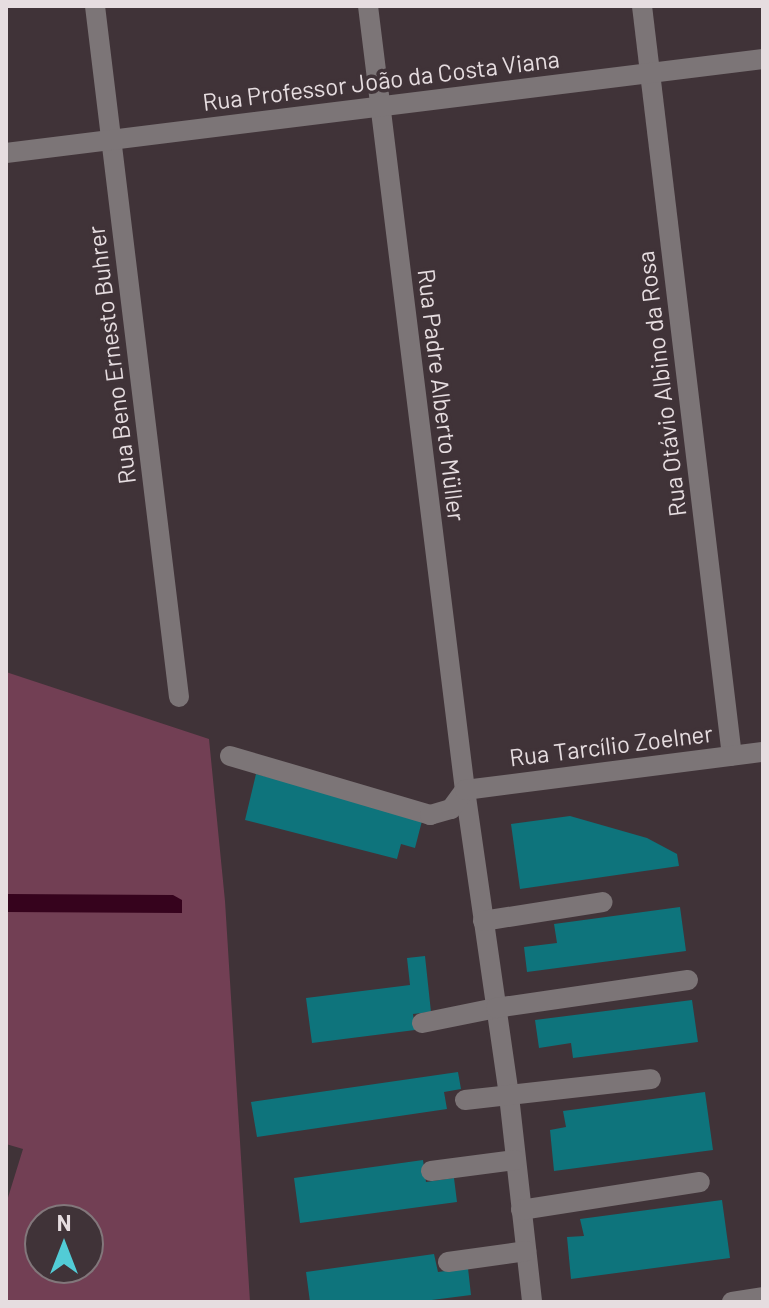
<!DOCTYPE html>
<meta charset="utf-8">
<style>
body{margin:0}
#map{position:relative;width:769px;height:1308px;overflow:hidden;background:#403338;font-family:Barlow,sans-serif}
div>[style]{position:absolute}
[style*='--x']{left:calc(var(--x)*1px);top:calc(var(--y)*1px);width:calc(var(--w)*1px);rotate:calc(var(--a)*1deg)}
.green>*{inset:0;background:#723f54}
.water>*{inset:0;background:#36031d}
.building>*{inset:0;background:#0e747c}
.minor>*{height:20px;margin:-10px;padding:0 10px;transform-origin:10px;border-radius:10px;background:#7c7577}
span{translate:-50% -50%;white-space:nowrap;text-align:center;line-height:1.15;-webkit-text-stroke:7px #403338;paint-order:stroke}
.street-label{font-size:24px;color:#e6dde0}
.frame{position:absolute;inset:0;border:8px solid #e6dde0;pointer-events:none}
.north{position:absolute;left:24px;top:1204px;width:80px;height:80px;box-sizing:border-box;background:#403338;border:2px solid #82777b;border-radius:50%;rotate:0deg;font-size:22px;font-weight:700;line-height:32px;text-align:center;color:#e6dde0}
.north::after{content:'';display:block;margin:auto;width:28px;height:36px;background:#52ccd6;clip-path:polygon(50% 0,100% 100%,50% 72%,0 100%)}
</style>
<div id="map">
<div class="green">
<div style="clip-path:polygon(evenodd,6px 672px,209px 739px,225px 901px,250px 1302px,6px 1302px,6px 1204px,23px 1149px,6px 1144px,6px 672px,40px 1220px,88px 1220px,88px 1268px,40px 1268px,40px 1220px)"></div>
</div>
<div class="water">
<div style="clip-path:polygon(6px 894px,173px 895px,182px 900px,182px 913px,6px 912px)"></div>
</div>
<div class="building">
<div style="clip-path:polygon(256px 774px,423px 817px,415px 848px,401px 844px,397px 859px,245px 820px)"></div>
<div style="clip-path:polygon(570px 816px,647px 838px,677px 854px,679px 866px,520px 889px,511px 824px)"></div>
<div style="clip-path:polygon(680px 907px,686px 951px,527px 972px,524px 947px,557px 943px,554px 924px)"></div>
<div style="clip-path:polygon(425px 956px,431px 1012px,413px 1014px,415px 1030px,312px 1043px,306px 998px,410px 985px,407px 958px)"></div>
<div style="clip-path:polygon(692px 1000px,698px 1042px,573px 1058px,571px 1043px,539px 1048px,535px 1020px)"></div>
<div style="clip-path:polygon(458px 1072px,461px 1089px,444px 1092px,447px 1109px,257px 1137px,251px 1102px)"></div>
<div style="clip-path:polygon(705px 1092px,713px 1150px,554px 1171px,550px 1130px,566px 1127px,563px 1111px)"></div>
<div style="clip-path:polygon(423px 1160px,426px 1182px,454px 1178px,457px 1202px,300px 1223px,294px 1178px)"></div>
<div style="clip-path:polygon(722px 1200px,730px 1258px,571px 1279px,567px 1237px,584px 1236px,580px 1219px)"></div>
<div style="clip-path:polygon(434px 1254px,438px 1272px,468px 1268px,471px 1295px,416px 1302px,310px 1302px,306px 1272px)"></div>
</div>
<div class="minor">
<div style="--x:95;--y:6;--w:696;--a:83.07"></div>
<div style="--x:368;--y:6;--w:790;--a:82.95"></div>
<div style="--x:465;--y:790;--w:309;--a:81.8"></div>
<div style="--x:509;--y:1096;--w:207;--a:83.6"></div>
<div style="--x:642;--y:6;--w:755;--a:83.16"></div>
<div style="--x:6;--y:153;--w:763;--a:-7.08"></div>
<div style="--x:230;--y:756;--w:209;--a:16.4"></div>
<div style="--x:430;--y:815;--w:22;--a:-16"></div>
<div style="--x:451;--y:809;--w:24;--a:-54"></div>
<div style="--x:465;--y:790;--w:300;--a:-7.3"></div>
<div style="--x:483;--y:921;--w:121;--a:-9"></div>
<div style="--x:422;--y:1023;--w:76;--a:-11.5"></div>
<div style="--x:496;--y:1008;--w:194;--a:-8.3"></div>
<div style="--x:465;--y:1100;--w:187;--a:-6.4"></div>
<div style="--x:431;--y:1171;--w:85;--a:-7.5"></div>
<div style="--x:521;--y:1210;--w:181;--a:-8.9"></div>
<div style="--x:448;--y:1262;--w:79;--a:-8"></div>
<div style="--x:732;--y:1302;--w:31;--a:-9"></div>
</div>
<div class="street-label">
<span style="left:381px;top:80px;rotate:-7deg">Rua Professor João da Costa Viana</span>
<span style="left:111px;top:355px;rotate:-97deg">Rua Beno Ernesto Buhrer</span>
<span style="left:661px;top:384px;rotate:-97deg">Rua Otávio Albino da Rosa</span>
<span style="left:442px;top:395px;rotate:83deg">Rua Padre Alberto Müller</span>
<span style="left:611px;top:745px;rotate:-7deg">Rua Tarcílio Zoelner</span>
</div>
<div class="frame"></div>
<div class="north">N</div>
</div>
